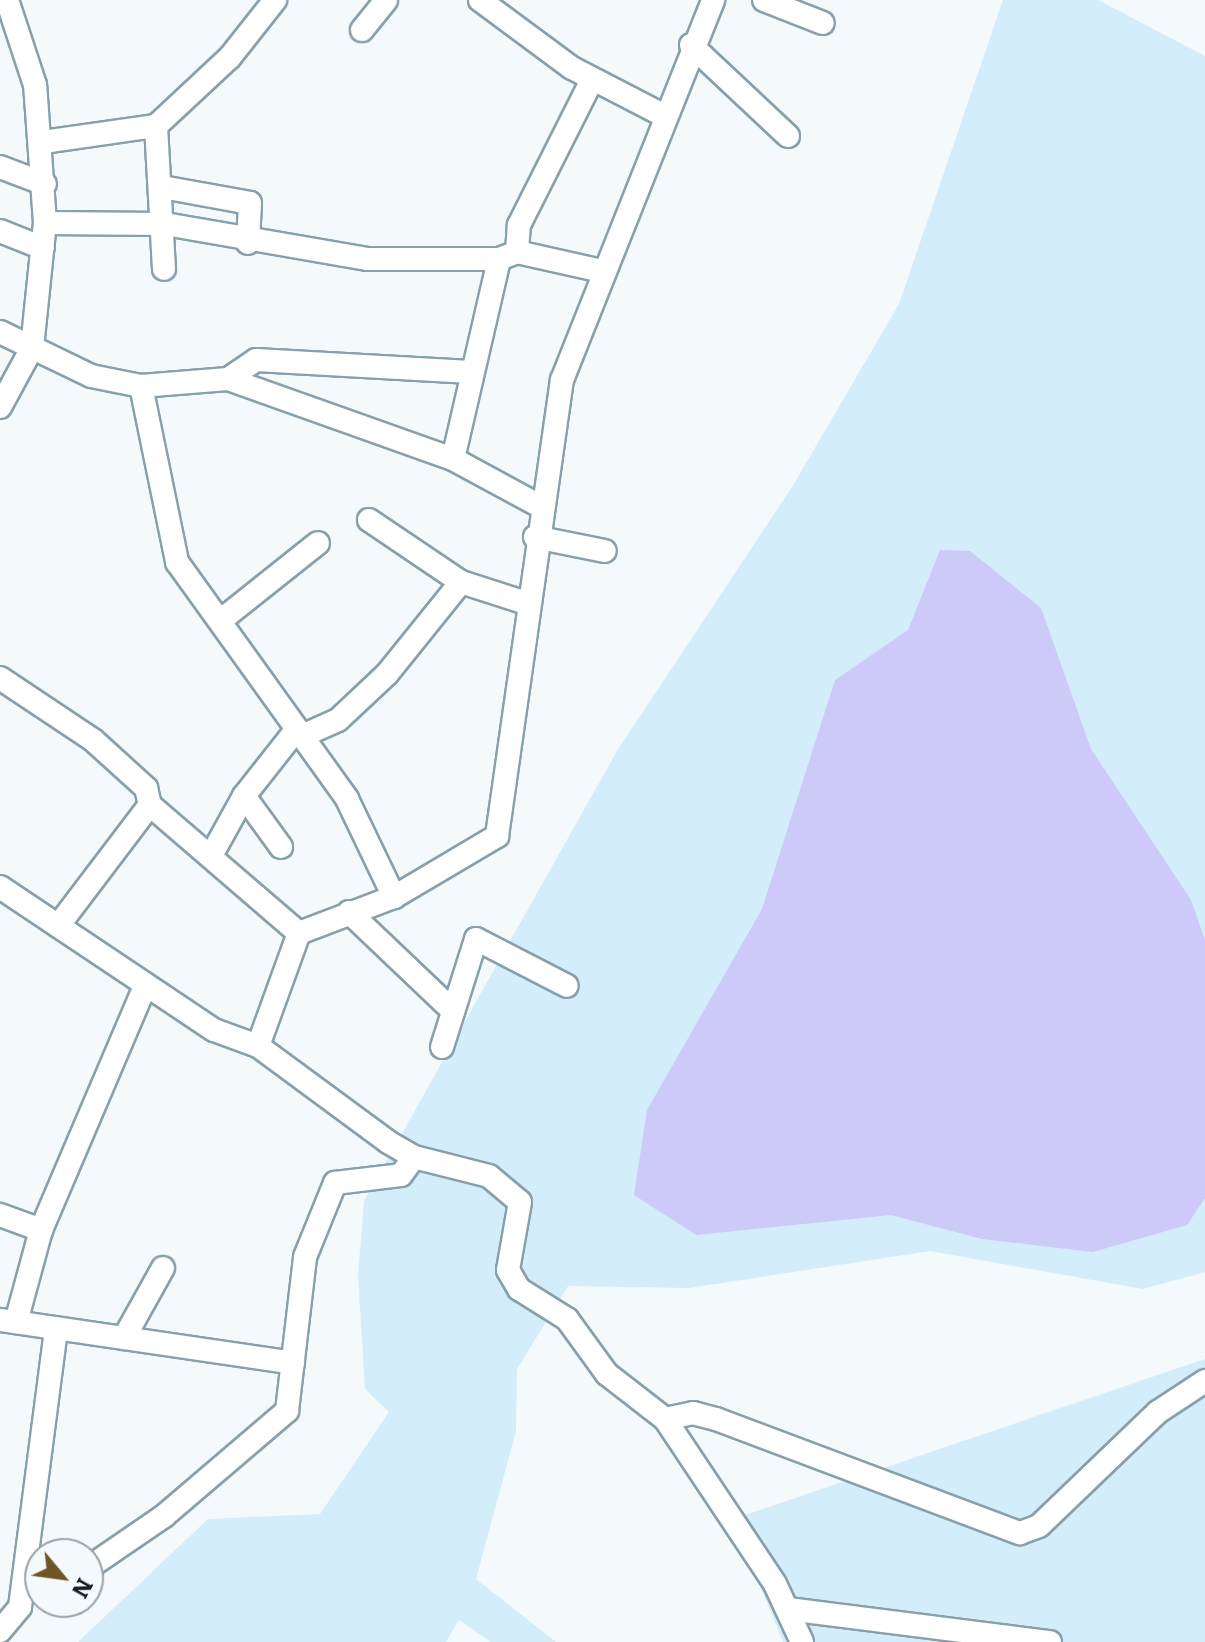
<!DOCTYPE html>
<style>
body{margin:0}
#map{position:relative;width:1205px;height:1642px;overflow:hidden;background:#f4f9fc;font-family:Literata,serif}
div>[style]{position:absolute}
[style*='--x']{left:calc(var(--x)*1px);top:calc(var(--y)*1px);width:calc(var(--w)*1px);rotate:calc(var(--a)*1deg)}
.green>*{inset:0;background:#d3edfa}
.water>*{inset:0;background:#cdc9f9}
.roads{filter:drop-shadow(2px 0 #88a0ab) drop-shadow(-2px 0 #88a0ab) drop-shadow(0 2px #88a0ab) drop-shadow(0 -2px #88a0ab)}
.minor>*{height:22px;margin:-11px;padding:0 11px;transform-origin:11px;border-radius:11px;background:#fff}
span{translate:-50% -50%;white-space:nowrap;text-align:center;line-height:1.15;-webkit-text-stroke:8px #f4f9fc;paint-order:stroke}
.north{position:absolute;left:24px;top:1538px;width:80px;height:80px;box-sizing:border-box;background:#f4f9fc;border:2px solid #9aa1a4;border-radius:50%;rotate:119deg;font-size:22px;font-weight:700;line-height:32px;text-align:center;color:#131c20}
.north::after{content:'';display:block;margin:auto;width:28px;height:36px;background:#705527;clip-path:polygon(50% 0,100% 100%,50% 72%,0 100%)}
</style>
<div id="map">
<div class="green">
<div style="clip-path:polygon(1003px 0,1098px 0,1205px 56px,1205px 1272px,1143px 1289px,930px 1251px,689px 1288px,568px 1286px,517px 1369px,516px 1431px,476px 1579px,556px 1642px,491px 1642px,459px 1620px,446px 1642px,78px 1642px,208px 1519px,320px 1514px,389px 1412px,365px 1389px,358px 1275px,364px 1201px,617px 751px,792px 487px,899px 304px)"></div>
<div style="clip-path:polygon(1205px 1359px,1205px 1642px,783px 1642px,733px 1519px)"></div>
</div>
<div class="water">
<div style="clip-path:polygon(940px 550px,970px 551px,1041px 608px,1091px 749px,1191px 900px,1205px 940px,1205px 1198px,1187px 1225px,1093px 1252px,982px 1239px,891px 1215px,696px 1235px,634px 1195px,647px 1110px,762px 909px,835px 680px,908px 630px)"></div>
</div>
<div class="roads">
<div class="minor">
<div style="--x:480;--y:0;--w:114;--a:36.5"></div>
<div style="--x:572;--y:68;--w:105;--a:27.3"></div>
<div style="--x:764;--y:0;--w:63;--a:21.3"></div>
<div style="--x:362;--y:30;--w:38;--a:-51"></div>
<div style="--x:691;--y:45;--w:133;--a:43.2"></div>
<div style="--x:156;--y:126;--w:143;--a:86.8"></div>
<div style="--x:43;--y:142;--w:114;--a:-8.1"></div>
<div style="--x:156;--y:126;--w:101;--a:-43"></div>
<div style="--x:230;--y:57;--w:73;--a:-51.7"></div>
<div style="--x:0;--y:167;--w:48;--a:20.7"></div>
<div style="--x:162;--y:187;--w:89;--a:10.3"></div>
<div style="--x:250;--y:203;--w:40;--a:92.9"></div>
<div style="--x:45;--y:223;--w:120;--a:0.5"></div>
<div style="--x:165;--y:224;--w:206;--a:9.8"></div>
<div style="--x:368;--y:259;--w:131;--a:0"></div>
<div style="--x:499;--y:259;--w:19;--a:-21"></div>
<div style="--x:517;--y:252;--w:87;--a:12.6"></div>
<div style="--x:0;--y:231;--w:46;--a:21.6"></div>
<div style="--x:517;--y:252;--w:27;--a:-86"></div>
<div style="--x:519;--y:225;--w:162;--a:-63.3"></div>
<div style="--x:0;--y:332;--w:101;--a:25.8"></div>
<div style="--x:91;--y:376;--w:51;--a:11.3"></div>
<div style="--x:141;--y:386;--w:87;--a:-4.6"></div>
<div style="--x:228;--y:379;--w:34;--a:-34"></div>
<div style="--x:256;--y:360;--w:215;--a:3.2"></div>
<div style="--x:228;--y:379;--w:239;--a:19.6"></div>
<div style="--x:453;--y:459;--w:205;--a:-77"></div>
<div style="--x:141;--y:386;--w:180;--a:78.4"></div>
<div style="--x:177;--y:562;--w:292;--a:54.3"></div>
<div style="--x:347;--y:799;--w:109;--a:64.4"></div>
<div style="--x:0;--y:407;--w:67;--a:-61.5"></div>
<div style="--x:32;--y:348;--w:126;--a:-84.1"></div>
<div style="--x:45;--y:223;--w:138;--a:-94.1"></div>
<div style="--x:35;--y:85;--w:89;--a:-108.2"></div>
<div style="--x:453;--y:459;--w:99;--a:28.4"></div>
<div style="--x:369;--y:520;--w:111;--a:34"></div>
<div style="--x:461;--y:582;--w:71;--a:17.9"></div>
<div style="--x:535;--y:537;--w:71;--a:11.3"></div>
<div style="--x:220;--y:621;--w:125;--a:-38.5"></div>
<div style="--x:0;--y:678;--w:112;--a:33.7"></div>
<div style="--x:93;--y:740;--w:72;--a:42.2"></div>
<div style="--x:146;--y:788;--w:17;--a:77"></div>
<div style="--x:302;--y:736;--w:39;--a:-24"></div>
<div style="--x:338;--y:720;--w:67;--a:-43.2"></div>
<div style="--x:387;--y:674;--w:118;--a:-51.2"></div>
<div style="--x:244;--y:796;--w:63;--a:54"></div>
<div style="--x:212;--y:854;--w:66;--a:-61.1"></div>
<div style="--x:244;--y:796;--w:85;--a:-51.7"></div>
<div style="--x:0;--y:887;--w:257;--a:33.8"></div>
<div style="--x:214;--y:1030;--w:47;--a:20"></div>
<div style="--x:258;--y:1046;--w:162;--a:36.4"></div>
<div style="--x:388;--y:1142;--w:30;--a:30"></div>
<div style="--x:414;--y:1157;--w:77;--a:14.2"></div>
<div style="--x:489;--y:1176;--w:40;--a:40"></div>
<div style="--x:520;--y:1202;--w:69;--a:100"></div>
<div style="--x:508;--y:1270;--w:22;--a:60"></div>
<div style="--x:519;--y:1289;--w:57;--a:32"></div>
<div style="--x:567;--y:1319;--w:68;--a:54"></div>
<div style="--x:607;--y:1374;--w:73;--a:37.8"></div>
<div style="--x:665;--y:1419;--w:29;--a:-12"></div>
<div style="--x:693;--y:1413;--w:24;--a:15"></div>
<div style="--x:716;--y:1419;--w:325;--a:20.6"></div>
<div style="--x:1020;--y:1533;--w:20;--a:-20"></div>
<div style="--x:1039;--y:1526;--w:165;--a:-43.8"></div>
<div style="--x:1158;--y:1412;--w:56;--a:-33.4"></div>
<div style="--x:349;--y:912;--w:144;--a:43.6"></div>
<div style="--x:58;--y:926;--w:152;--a:-52.8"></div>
<div style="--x:150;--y:805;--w:196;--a:40.7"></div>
<div style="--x:258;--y:1046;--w:120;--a:-70.1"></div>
<div style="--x:299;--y:933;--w:102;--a:-20.8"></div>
<div style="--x:394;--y:897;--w:120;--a:-30.6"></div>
<div style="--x:497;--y:836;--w:461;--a:-81.9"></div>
<div style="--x:562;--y:380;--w:409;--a:-68.3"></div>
<div style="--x:442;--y:1047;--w:113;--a:-72.5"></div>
<div style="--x:476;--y:939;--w:102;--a:27.3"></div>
<div style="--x:0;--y:1215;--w:44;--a:20.1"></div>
<div style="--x:0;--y:1320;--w:296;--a:8.3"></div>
<div style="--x:16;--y:1322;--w:95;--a:-74.8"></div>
<div style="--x:41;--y:1230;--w:265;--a:-66.9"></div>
<div style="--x:124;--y:1338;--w:80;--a:-60.9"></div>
<div style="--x:665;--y:1419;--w:198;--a:56.3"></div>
<div style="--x:775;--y:1584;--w:64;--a:65"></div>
<div style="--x:88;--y:1568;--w:92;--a:-34.4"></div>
<div style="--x:164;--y:1516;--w:162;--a:-40.5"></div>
<div style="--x:287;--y:1411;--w:155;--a:-83.3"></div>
<div style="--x:305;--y:1257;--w:80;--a:-67.9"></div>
<div style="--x:335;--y:1183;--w:66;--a:-6.9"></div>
<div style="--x:401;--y:1175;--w:22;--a:-54"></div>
<div style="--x:788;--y:1609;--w:264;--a:7.2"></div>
<div style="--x:0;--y:1631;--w:31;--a:-50"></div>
<div style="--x:20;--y:1607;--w:281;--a:-82.6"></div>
</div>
</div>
<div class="north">N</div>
</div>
